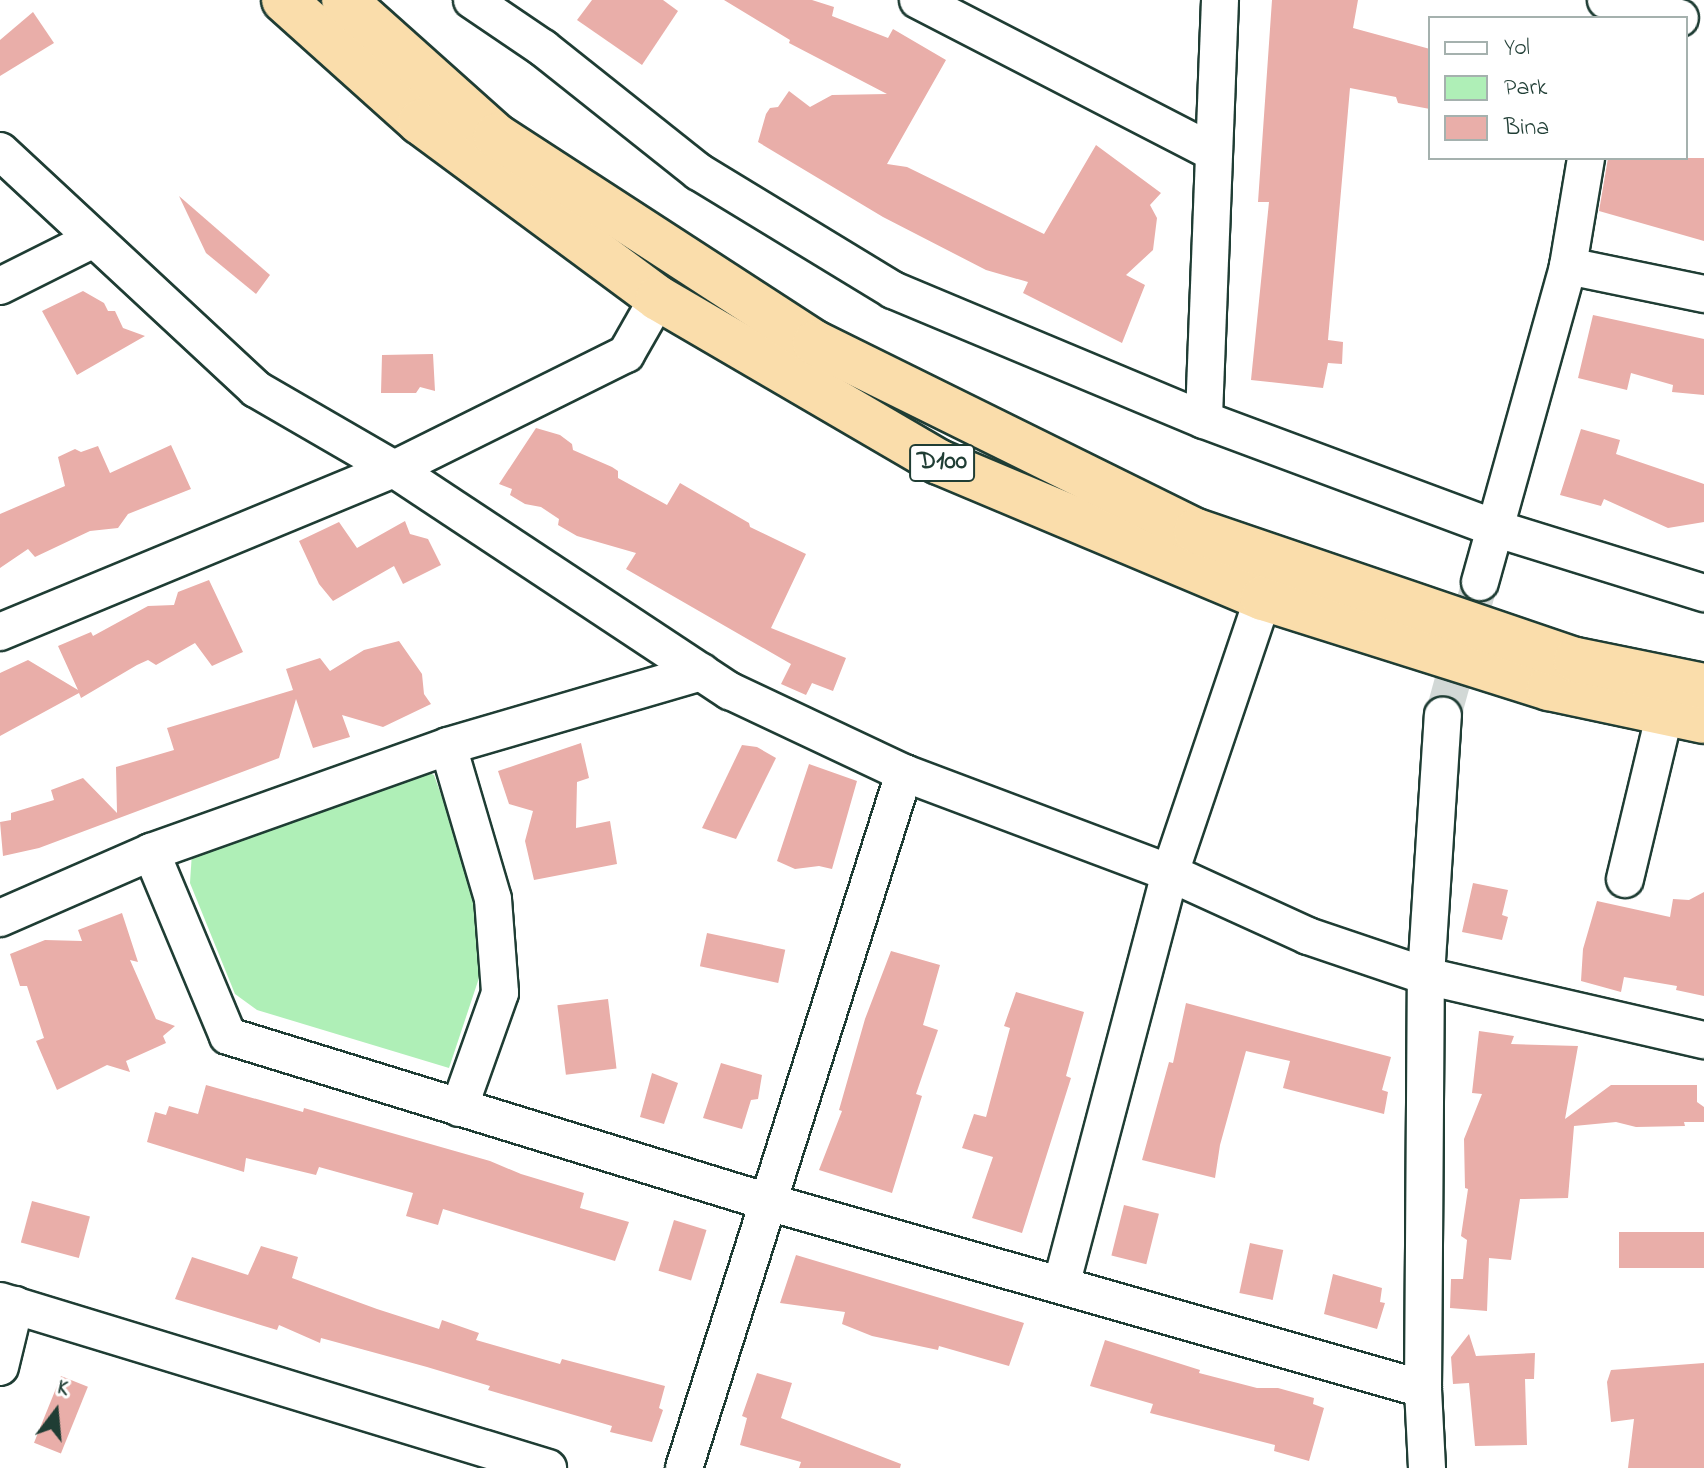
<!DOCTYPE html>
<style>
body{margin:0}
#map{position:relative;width:1704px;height:1468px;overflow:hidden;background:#fff;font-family:"Indie Flower",sans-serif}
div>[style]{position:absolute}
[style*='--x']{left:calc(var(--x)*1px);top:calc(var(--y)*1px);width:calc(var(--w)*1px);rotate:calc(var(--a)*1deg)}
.green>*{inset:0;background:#afefb7}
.building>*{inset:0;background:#e9aea9;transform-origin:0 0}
.minor-tunnel>*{height:36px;margin-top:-18px;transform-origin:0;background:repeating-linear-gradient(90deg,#d2d8d6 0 36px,transparent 0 54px)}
.roads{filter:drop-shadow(2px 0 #1f3d34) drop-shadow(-2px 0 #1f3d34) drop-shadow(0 2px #1f3d34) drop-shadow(0 -2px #1f3d34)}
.minor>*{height:36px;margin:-18px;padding:0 18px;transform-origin:18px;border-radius:18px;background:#fff}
.highway>*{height:44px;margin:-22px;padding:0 22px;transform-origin:22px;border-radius:22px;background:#faddab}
span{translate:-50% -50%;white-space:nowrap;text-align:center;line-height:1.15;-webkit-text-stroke:7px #fff;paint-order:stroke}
.shield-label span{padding:2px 6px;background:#fff;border:2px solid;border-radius:6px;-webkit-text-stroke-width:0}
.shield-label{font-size:26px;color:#1f3d34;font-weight:700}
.legend{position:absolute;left:1428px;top:16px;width:260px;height:144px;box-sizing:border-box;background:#fff;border:2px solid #a5b1ae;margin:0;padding:10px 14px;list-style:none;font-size:24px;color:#1f3d34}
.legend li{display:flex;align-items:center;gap:16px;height:40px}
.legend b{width:40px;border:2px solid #a5b1ae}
.north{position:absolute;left:16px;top:1372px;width:80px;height:80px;-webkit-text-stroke:6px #fff;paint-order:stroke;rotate:16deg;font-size:22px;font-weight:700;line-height:32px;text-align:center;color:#1f3d34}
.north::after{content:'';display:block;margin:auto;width:28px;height:36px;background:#1f3d34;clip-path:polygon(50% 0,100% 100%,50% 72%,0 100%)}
</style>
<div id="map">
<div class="green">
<div style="clip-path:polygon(423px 770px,434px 775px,478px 898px,485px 946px,478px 981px,449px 1068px,257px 1010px,235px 994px,190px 883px,192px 852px)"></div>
</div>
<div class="building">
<div style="clip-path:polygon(592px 0,663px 0,678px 11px,642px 65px,577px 20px)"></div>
<div style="clip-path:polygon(724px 0,812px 0,834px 7px,832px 16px,888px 38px,893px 29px,946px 60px,887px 164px,907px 167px,1044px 234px,1096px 145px,1161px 193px,1150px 205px,1157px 218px,1153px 250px,1126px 275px,1145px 285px,1122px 343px,1023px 293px,1028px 282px,986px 270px,883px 217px,758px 142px,766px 114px,770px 108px,778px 107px,789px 91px,810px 107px,832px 95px,887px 94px,789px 43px,790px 40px)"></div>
<div style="clip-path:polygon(1272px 0,1358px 0,1353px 28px,1430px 49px,1430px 109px,1398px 103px,1396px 97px,1350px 88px,1328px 340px,1343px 342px,1342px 364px,1328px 363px,1323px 388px,1251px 380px,1269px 202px,1258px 202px)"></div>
<div style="clip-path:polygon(33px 12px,54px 43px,0 76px,0 40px)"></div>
<div style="clip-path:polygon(1608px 158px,1704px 158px,1704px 241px,1599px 211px)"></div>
<div style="clip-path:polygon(179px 196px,270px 275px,256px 294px,206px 253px)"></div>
<div style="clip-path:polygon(83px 291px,104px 303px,108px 311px,115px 311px,123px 328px,145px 336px,77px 375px,42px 311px)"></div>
<div style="clip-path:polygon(1593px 315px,1704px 339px,1704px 395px,1672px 392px,1673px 385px,1631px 373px,1627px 390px,1578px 378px)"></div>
<div style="clip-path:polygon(433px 354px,435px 391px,420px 387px,416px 393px,381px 393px,382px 355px)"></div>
<div style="clip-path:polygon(536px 428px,560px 435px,572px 444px,573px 450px,612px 467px,618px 471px,618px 478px,667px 505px,680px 483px,749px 523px,750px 527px,806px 554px,771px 628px,846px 658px,833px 691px,812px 683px,806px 695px,781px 684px,791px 664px,626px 569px,636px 553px,577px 536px,558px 525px,559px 519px,541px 507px,525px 504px,510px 495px,512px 489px,499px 484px)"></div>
<div style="clip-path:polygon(1581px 429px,1620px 440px,1616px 454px,1704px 484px,1704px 522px,1668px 528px,1604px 499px,1601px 506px,1560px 495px)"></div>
<div style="clip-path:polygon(171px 445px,191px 489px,128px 514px,118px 528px,90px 531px,35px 557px,28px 549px,0 568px,0 514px,65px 486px,58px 457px,75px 449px,81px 452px,98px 446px,110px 473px)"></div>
<div style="clip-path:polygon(405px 521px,410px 534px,428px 539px,441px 565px,403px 584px,394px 566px,333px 601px,319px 584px,299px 541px,339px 522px,357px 548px)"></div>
<div style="clip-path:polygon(209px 580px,243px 652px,212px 666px,195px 643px,156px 665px,148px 660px,137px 665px,81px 698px,79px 693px,0 736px,0 673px,28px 660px,78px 690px,58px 646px,91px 632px,93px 636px,148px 606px,174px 605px,178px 592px)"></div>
<div style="clip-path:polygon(399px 641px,422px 674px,424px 694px,431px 704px,383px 727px,342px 715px,350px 737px,313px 748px,296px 699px,279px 758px,39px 848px,3px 856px,0 822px,11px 820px,11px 813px,54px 800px,51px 790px,83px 778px,117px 813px,116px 767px,174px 750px,167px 728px,293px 690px,286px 669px,320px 658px,330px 671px,364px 650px)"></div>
<div style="clip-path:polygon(581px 743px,589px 778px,577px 782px,576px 828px,610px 821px,617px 864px,534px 880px,525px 841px,533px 811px,509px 804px,498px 771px)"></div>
<div style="clip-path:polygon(742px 745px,757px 747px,776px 758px,736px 839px,702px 828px)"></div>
<div style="clip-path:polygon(809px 764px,857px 781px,832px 869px,819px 866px,795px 869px,777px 861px)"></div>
<div style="clip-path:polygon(1473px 883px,1508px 890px,1502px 915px,1508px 917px,1502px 940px,1462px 932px)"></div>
<div style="clip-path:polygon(1704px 892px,1704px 996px,1676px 990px,1677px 986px,1624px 977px,1621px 992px,1581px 981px,1583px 949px,1597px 901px,1670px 917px,1673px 899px,1689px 900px)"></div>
<div style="clip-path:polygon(122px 913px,138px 962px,130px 960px,156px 1019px,175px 1026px,163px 1036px,166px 1043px,126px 1061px,130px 1072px,107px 1065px,57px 1090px,36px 1041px,44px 1038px,27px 986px,20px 986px,10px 954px,45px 940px,82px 941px,78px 930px)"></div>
<div style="left:707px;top:933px;width:80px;height:34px;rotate:12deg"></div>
<div style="clip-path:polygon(891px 951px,940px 965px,923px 1025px,938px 1030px,916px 1094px,922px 1096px,892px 1193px,819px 1170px,842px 1111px,839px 1110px,865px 1019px)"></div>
<div style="clip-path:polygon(1016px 992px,1084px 1012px,1066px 1076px,1071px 1078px,1022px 1233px,972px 1218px,993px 1157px,962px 1148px,974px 1114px,986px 1117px,1010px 1028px,1004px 1026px)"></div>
<div style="left:608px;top:999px;width:70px;height:51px;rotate:83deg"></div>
<div style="clip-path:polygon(1186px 1003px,1391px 1057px,1382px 1090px,1388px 1092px,1384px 1114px,1283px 1088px,1290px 1061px,1246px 1051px,1220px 1145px,1215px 1178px,1142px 1160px,1169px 1062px,1173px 1063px)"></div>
<div style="clip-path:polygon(1479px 1031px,1514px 1036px,1511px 1044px,1578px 1046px,1565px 1119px,1611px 1085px,1697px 1085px,1697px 1102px,1704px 1107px,1704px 1122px,1684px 1122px,1685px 1126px,1636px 1127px,1616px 1122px,1574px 1126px,1568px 1198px,1520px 1199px,1511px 1260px,1489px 1258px,1487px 1311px,1450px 1308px,1451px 1279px,1463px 1279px,1467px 1240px,1461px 1236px,1468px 1189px,1465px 1188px,1464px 1139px,1482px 1094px,1472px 1093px)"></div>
<div style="clip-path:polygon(721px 1063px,762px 1075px,758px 1099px,751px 1100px,742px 1129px,703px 1118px)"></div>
<div style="clip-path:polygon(652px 1073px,678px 1083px,664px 1124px,640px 1117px)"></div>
<div style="clip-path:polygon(206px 1085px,303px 1112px,304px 1108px,490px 1161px,521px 1174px,584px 1193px,580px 1208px,629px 1222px,615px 1261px,443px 1209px,438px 1225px,406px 1216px,413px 1193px,319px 1167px,316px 1175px,246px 1158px,244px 1172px,147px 1142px,155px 1112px,166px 1115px,169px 1106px,198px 1114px)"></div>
<div style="left:32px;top:1201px;width:60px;height:43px;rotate:15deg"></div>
<div style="left:1124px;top:1205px;width:36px;height:52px;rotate:14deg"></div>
<div style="left:674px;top:1220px;width:34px;height:53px;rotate:17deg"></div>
<div style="left:1704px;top:1232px;width:36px;height:85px;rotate:90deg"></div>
<div style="left:1250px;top:1243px;width:34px;height:51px;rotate:12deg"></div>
<div style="clip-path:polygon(261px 1246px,298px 1257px,292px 1278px,377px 1309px,439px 1329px,442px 1320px,479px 1333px,476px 1340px,560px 1364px,562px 1359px,665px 1386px,659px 1408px,663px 1410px,652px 1442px,610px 1432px,612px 1426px,488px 1390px,490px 1386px,427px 1367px,321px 1338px,320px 1343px,279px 1325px,277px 1330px,175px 1299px,192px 1257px,248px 1275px)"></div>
<div style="clip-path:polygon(796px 1255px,1024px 1323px,1009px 1366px,939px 1346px,938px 1350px,872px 1336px,842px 1324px,845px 1312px,780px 1303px)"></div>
<div style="clip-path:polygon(1333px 1274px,1382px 1288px,1380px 1302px,1385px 1303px,1377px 1329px,1324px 1314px)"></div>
<div style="clip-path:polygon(1469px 1334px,1476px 1356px,1535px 1353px,1534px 1379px,1525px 1379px,1527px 1445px,1475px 1446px,1469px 1383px,1453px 1384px,1451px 1357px)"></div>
<div style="clip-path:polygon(1105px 1340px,1200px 1370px,1199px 1373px,1257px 1388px,1278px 1388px,1314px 1398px,1313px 1404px,1324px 1408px,1309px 1461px,1274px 1451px,1275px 1445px,1150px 1413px,1153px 1404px,1090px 1386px)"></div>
<div style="clip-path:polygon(1704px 1363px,1704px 1468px,1628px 1468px,1634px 1419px,1611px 1422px,1607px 1382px,1611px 1370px)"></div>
<div style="clip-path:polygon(757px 1373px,792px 1383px,781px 1418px,901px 1464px,900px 1468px,799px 1468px,801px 1462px,740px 1445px,747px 1418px,742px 1416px)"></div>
<div style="left:61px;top:1376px;width:29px;height:72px;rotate:22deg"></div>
</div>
<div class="minor-tunnel">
<div style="--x:1443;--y:716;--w:139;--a:-74.6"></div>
</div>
<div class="roads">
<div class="minor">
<div style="--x:472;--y:0;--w:86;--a:34.1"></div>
<div style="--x:543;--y:48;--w:199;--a:38.5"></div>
<div style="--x:699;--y:172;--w:227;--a:31.3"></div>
<div style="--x:893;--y:290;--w:337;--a:22.7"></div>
<div style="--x:918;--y:0;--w:332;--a:27.3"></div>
<div style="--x:1220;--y:0;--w:420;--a:92.2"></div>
<div style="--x:1204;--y:420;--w:313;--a:20.4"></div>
<div style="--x:1497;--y:529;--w:217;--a:17.2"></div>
<div style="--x:1606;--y:0;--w:76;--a:13.7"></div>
<div style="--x:0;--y:151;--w:350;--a:42.9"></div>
<div style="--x:256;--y:389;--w:160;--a:30.1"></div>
<div style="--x:394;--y:469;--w:403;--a:33.5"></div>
<div style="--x:730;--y:691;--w:192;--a:25.2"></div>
<div style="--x:904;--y:773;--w:284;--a:20.6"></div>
<div style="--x:1170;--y:873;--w:426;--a:104.8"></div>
<div style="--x:1568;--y:266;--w:139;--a:11.6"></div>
<div style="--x:0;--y:286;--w:105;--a:-26.6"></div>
<div style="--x:1480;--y:582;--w:328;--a:-74.4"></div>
<div style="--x:1568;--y:266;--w:109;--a:-80.5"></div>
<div style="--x:1263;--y:598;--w:290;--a:108.7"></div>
<div style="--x:1170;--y:873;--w:152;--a:24.5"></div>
<div style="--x:1308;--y:936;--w:125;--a:18.7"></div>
<div style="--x:1426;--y:976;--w:261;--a:-86.3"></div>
<div style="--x:0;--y:632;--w:426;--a:-22.5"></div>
<div style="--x:394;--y:469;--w:259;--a:-26.4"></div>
<div style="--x:626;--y:354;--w:64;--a:-60.3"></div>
<div style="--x:448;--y:746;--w:159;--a:73.6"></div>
<div style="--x:493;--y:899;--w:94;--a:85.7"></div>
<div style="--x:500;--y:993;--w:122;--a:109.6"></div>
<div style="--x:151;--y:852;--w:199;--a:67.3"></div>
<div style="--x:228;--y:1036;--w:565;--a:17.09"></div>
<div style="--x:768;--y:1202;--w:681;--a:15.93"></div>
<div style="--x:1625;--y:879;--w:171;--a:-76.5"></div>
<div style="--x:0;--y:918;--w:165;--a:-23.6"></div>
<div style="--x:151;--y:852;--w:315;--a:-19.6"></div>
<div style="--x:448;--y:746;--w:264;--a:-16.3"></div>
<div style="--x:0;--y:1301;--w:573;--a:16.95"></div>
<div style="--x:0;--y:1367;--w:64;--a:-76.4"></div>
<div style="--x:684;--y:1468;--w:729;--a:-72.43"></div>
<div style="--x:1427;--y:1468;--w:79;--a:-92.9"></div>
<div style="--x:1423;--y:1389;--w:413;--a:-89.6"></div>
<div style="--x:1426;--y:976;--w:285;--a:13"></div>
</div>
<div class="highway">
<div style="--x:284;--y:0;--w:183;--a:41.9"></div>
<div style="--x:420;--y:122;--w:296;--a:36.5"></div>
<div style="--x:658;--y:298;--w:325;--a:30.3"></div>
<div style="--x:939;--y:462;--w:351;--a:22.8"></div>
<div style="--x:1263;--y:598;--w:300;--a:17.5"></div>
<div style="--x:1549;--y:688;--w:158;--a:12"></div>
<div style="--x:344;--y:0;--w:204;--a:41.8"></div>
<div style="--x:496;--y:136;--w:380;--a:33"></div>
<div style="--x:815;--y:343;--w:425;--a:26.3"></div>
<div style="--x:1196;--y:531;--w:401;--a:18.8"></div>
<div style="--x:1576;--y:660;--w:131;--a:11.5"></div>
</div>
</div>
<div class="shield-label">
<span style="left:942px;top:463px">D100</span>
</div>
<ul class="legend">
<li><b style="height:10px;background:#fff"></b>Yol</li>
<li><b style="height:22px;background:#afefb7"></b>Park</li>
<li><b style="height:22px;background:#e9aea9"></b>Bina</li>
</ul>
<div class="north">K</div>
</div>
